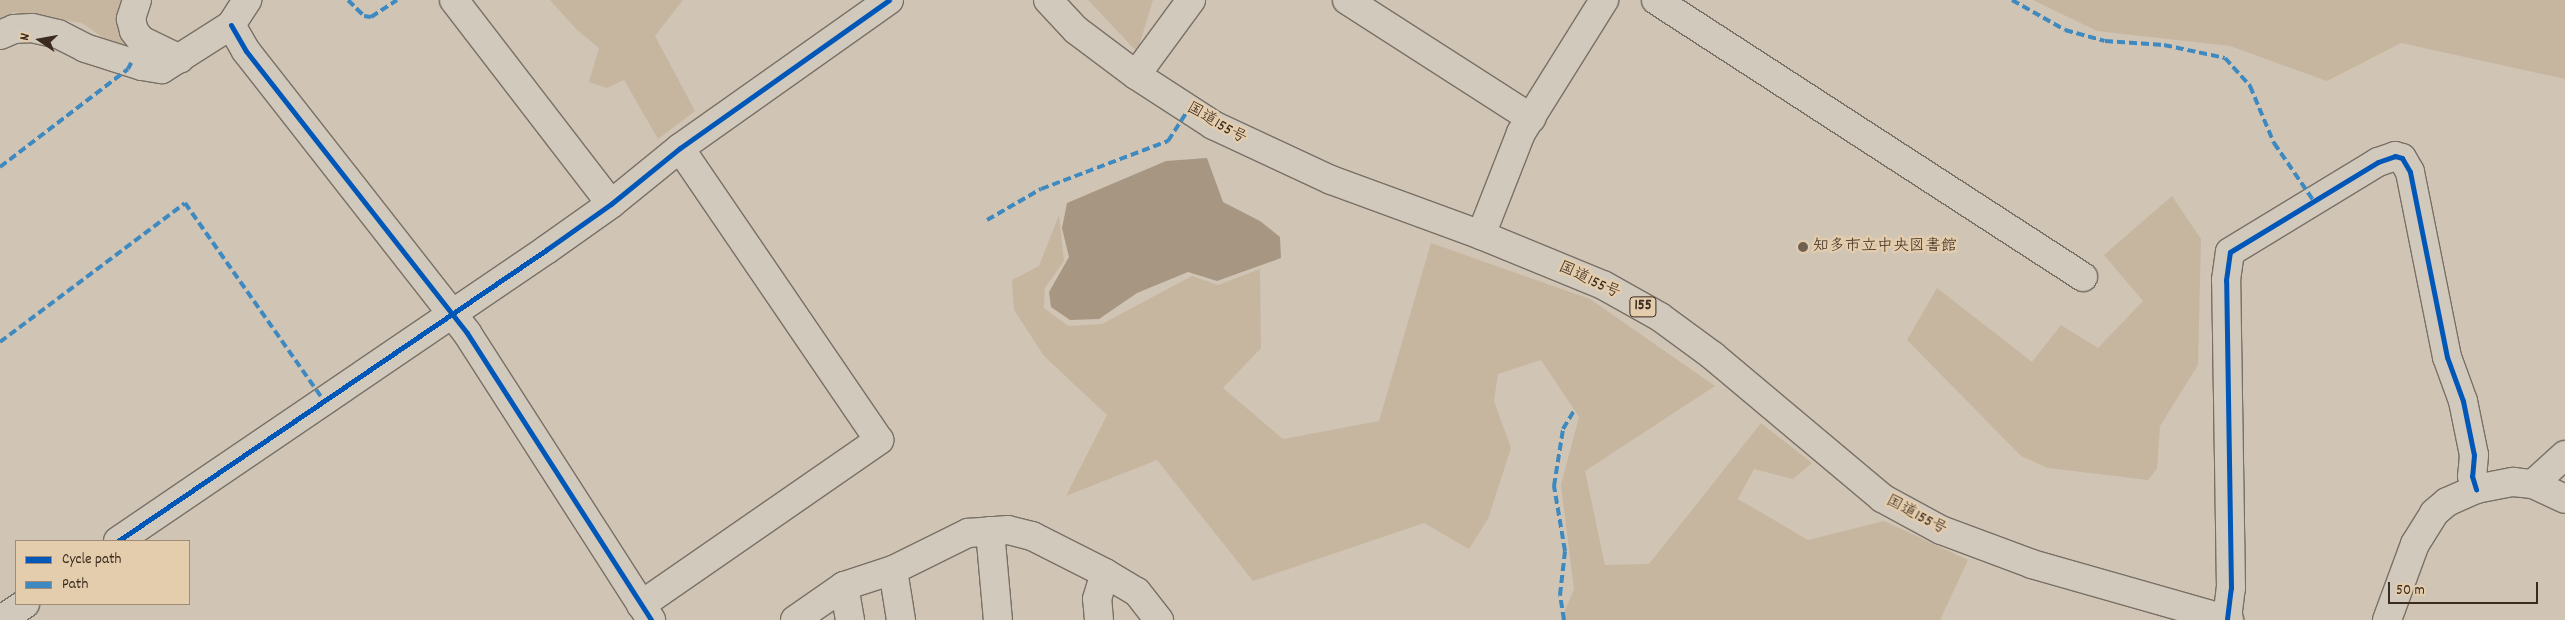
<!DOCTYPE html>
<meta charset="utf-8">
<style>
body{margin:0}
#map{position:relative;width:2565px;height:620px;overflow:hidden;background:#d0c4b4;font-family:Dekko,"Klee One",sans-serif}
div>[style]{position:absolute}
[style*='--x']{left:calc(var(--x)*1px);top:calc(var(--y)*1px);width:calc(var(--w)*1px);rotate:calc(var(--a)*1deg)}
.green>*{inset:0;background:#c7b69f}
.water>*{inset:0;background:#a79681}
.roads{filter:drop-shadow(1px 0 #797066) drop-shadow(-1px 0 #797066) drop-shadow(0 1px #797066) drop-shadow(0 -1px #797066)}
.minor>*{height:28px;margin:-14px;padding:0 14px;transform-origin:14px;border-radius:14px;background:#d2c9bd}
.highway>*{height:28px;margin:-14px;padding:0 14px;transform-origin:14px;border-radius:14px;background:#d2c9bd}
.quiet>*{height:4px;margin-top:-2px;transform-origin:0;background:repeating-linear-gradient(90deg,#3e89bf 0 8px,transparent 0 12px)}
.cycleway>*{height:5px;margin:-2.5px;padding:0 2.5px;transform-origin:2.5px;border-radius:2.5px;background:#0057b8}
.dots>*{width:14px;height:14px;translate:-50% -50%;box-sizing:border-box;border:2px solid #e4cdad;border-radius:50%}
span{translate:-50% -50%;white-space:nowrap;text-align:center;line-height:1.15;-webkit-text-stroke:5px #e4cdad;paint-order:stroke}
.shield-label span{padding:1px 4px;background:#e4cdad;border:1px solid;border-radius:4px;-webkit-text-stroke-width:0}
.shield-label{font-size:15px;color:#3b2a1e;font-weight:700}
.street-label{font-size:16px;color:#3b2a1e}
.poi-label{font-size:16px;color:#3b2a1e}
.left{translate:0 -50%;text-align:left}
.legend{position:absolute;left:15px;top:540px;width:175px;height:65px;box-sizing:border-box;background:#e4cdad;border:1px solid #a08c74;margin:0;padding:6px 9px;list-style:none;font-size:15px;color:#3b2a1e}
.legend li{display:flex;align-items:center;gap:10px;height:25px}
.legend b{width:25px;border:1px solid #a08c74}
.north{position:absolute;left:15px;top:15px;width:50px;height:50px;-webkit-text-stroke:4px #e4cdad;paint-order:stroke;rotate:282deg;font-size:14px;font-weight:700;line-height:20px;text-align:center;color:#3b2a1e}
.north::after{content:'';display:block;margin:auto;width:18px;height:22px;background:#3b2a1e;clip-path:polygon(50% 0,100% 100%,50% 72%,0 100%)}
.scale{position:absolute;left:2388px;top:582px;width:150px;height:22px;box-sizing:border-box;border:2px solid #3b2a1e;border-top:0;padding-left:6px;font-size:15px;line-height:18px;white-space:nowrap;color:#3b2a1e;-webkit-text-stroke:4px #e4cdad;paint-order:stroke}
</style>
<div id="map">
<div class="green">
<div style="clip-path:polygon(0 0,130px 0,117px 18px,138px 49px,132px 58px,82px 23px,14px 12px,0 22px)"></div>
<div style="clip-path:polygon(550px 0,683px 0,655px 36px,695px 111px,658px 139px,624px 80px,607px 88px,589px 82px,599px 48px,577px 30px)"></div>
<div style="clip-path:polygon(1088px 0,1153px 0,1137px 52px)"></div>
<div style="clip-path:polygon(2033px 0,2565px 0,2565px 79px,2401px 43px,2327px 81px,2230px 46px,2097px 31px)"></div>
<div style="clip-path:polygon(2172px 196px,2201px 239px,2198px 365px,2160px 426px,2157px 469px,2148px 480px,2048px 468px,2021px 456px,1907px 340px,1937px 288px,2032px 362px,2061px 325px,2098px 348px,2143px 301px,2104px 255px)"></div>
<div style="clip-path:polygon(1059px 215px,1064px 261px,1045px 288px,1044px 308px,1068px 326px,1102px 324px,1192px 276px,1218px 285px,1260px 269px,1261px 348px,1223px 388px,1283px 439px,1379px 421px,1431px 243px,1590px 299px,1715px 386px,1585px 471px,1605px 565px,1649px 564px,1761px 423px,1812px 463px,1793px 479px,1754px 469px,1738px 499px,1808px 540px,1884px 521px,1968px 560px,1940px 620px,1561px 620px,1574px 589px,1561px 485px,1579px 417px,1541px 360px,1498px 374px,1494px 401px,1511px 448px,1488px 519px,1469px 549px,1424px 523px,1253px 581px,1157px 460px,1066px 496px,1107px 415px,1044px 356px,1014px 310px,1012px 280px,1039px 266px)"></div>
</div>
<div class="water">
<div style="clip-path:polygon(1207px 158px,1223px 202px,1260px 221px,1280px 237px,1281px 258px,1217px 281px,1188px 272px,1137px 293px,1099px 319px,1070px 320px,1051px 307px,1049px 292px,1069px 257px,1062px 228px,1067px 203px,1166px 161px)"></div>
</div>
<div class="roads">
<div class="minor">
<div style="--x:137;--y:0;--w:20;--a:108"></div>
<div style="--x:131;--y:19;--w:12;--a:76"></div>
<div style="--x:134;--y:31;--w:11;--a:52"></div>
<div style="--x:141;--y:40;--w:43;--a:26"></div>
<div style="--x:454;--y:0;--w:257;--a:52.4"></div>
<div style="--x:1347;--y:0;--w:219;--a:32.7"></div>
<div style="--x:1656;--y:0;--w:509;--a:32.97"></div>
<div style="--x:231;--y:25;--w:30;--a:60"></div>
<div style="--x:246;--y:51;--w:358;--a:51.9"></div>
<div style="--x:467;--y:333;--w:341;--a:57.3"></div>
<div style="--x:0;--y:35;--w:15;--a:-23"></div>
<div style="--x:14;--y:29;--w:18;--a:-3"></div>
<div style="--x:32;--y:28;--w:27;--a:13"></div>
<div style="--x:58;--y:34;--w:30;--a:27"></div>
<div style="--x:85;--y:48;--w:60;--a:17.5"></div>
<div style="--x:142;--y:66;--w:20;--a:9"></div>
<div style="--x:162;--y:69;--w:82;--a:-32.5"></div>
<div style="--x:231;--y:25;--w:30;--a:-57"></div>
<div style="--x:1136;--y:75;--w:93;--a:-53.7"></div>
<div style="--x:1481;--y:235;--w:110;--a:-68.6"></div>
<div style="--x:1521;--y:133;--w:157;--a:-58"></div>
<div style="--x:2533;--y:484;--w:43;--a:-42.2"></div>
<div style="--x:990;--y:531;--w:89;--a:84.9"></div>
<div style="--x:118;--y:541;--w:518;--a:-34.21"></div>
<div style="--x:546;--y:250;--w:80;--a:-35.3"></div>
<div style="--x:611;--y:204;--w:89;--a:-39.1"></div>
<div style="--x:680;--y:148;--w:256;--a:-35.3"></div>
<div style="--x:893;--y:570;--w:51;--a:80.9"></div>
<div style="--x:844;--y:586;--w:35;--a:80"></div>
<div style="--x:641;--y:605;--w:290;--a:-34.7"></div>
<div style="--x:879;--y:440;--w:353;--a:-124.3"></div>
<div style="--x:2227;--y:619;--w:31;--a:-83"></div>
<div style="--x:2231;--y:588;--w:308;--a:-90.9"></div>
<div style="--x:2226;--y:280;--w:28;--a:-82"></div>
<div style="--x:2230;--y:252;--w:173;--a:-31.3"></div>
<div style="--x:2378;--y:162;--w:18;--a:-19"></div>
<div style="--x:2395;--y:156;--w:7;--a:16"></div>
<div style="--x:2402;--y:158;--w:16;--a:60"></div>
<div style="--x:2410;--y:172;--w:189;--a:78.7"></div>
<div style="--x:2447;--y:357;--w:47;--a:70"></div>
<div style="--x:2463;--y:401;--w:55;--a:78.5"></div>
<div style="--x:2474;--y:455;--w:21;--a:95"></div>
<div style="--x:2472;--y:476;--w:14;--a:73"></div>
<div style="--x:1;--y:620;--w:29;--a:-34"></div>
<div style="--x:795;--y:620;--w:60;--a:-34.8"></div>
<div style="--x:844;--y:586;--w:52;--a:-18.1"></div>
<div style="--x:893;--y:570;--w:84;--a:-26.3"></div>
<div style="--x:968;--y:533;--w:40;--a:-4.3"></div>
<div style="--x:1008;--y:530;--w:25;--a:14"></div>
<div style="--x:1032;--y:536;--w:82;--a:26.9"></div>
<div style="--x:1105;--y:573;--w:37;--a:31"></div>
<div style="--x:1137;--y:592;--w:36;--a:52"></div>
<div style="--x:1099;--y:620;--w:21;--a:-95"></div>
<div style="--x:1097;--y:599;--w:27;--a:-73"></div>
<div style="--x:2387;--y:620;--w:81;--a:-69.8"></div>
<div style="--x:2415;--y:544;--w:36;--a:-58"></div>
<div style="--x:2434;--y:513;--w:17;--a:-40"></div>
<div style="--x:2447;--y:502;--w:32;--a:-24"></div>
<div style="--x:2476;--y:489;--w:38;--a:-11"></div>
<div style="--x:2513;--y:482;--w:20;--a:6"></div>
<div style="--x:2533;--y:484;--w:35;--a:25"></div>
</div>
<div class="highway">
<div style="--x:1048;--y:0;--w:41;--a:47"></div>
<div style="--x:1076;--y:30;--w:75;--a:36.9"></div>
<div style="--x:1136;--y:75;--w:92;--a:33"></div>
<div style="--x:1213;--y:125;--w:130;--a:25"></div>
<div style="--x:1331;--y:180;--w:160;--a:20.1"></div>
<div style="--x:1481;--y:235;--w:132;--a:22.3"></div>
<div style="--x:1603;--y:285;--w:65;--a:29.3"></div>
<div style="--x:1660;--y:317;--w:66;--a:36.3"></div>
<div style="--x:1713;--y:356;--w:221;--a:40"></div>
<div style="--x:1882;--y:498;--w:67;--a:28.5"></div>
<div style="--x:1941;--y:530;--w:97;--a:20.5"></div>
<div style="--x:2032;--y:564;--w:205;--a:15.9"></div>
</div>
</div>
<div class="quiet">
<div style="--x:348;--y:0;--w:23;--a:45"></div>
<div style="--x:364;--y:16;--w:7;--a:8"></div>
<div style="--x:371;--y:17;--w:31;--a:-33"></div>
<div style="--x:2012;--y:0;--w:61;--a:29.5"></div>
<div style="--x:2065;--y:30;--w:41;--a:15.4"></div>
<div style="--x:2105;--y:41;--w:59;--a:3.9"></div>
<div style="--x:2164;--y:45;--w:62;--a:12"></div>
<div style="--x:2225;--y:58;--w:38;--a:48"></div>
<div style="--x:2250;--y:86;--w:62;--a:67.2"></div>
<div style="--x:2274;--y:143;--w:69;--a:55.6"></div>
<div style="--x:0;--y:167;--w:161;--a:-37.4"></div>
<div style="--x:128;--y:69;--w:7;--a:-63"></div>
<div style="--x:987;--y:220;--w:62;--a:-29.9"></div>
<div style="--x:1041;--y:189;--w:136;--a:-20.7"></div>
<div style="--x:1168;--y:141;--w:38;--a:-57"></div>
<div style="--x:0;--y:342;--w:231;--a:-36.9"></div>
<div style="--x:185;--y:203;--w:243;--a:54.9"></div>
<div style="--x:1564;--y:620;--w:25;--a:-99"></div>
<div style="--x:1560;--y:595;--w:44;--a:-83.5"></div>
<div style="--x:1565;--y:551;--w:66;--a:-99.6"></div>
<div style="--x:1554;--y:486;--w:58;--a:-81"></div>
<div style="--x:1563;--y:429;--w:21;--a:-59"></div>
</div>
<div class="cycleway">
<div style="--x:231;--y:25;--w:30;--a:60"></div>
<div style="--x:246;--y:51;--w:358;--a:51.9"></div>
<div style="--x:467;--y:333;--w:341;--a:57.3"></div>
<div style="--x:118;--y:541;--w:518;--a:-34.21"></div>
<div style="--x:546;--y:250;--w:80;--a:-35.3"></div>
<div style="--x:611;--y:204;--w:89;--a:-39.1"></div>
<div style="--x:680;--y:148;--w:256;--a:-35.3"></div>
<div style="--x:2227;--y:619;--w:31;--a:-83"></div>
<div style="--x:2231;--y:588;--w:308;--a:-90.9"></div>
<div style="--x:2226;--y:280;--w:28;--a:-82"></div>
<div style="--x:2230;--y:252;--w:173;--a:-31.3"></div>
<div style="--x:2378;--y:162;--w:18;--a:-19"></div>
<div style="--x:2395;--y:156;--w:7;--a:16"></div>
<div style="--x:2402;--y:158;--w:16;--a:60"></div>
<div style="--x:2410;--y:172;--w:189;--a:78.7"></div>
<div style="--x:2447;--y:357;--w:47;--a:70"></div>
<div style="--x:2463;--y:401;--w:55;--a:78.5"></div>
<div style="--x:2474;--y:455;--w:21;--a:95"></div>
<div style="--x:2472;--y:476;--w:14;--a:73"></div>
</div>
<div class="dots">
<div style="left:1803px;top:247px;background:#6f6052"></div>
</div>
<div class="shield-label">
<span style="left:1643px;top:307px">155</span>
</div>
<div class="street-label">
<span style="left:1216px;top:124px;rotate:30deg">国道155号</span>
<span style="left:1589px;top:281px;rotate:25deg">国道155号</span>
<span style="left:1916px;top:516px;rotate:28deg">国道155号</span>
</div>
<div class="poi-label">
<span class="left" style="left:1813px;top:247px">知多市立中央図書館</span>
</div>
<ul class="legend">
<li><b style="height:6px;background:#0057b8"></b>Cycle path</li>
<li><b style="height:6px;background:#3e89bf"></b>Path</li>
</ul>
<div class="north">N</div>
<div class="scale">50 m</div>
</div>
